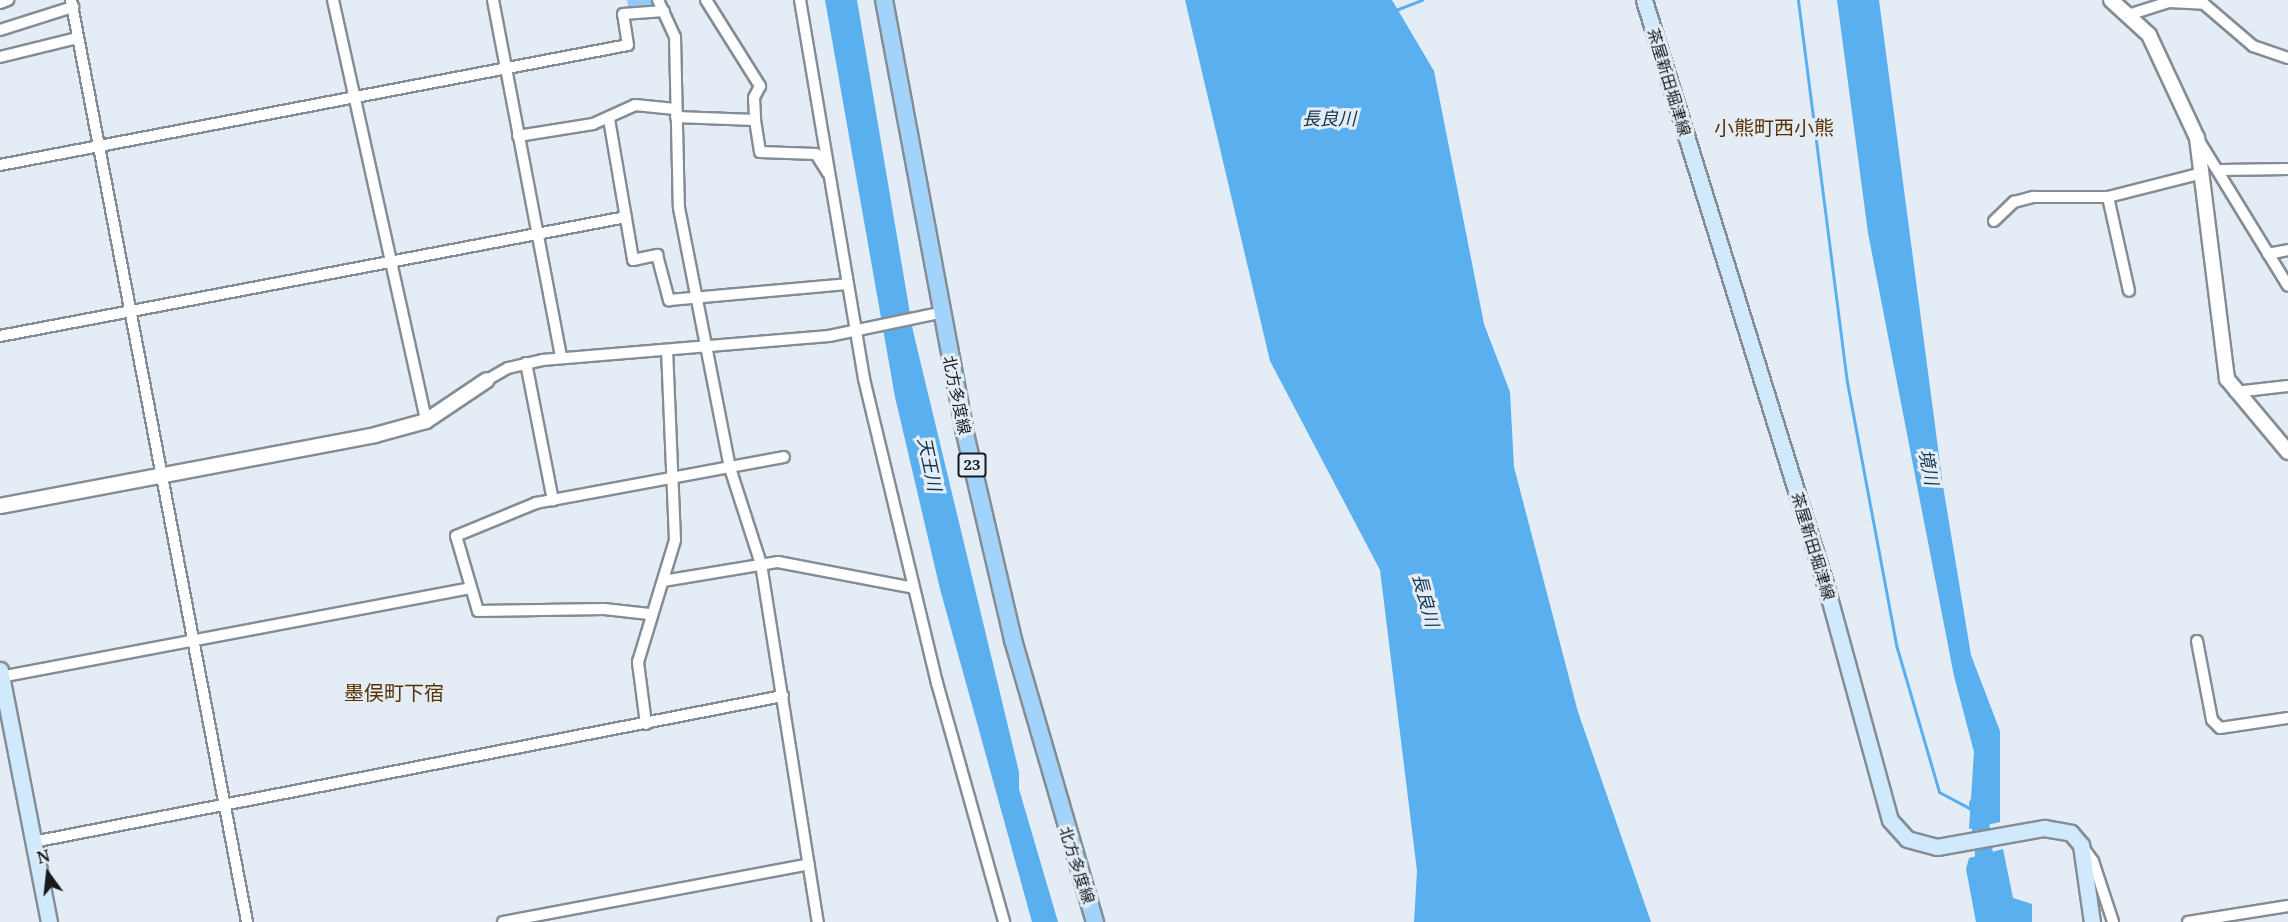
<!DOCTYPE html>
<meta charset="utf-8">
<style>
body{margin:0}
#map{position:relative;width:2288px;height:922px;overflow:hidden;background:#e4edf5;font-family:"Noto Serif","Noto Sans JP",serif}
div>[style]{position:absolute}
[style*='--x']{left:calc(var(--x)*1px);top:calc(var(--y)*1px);width:calc(var(--w)*1px);rotate:calc(var(--a)*1deg)}
.green>*{inset:0;background:#92cbf9}
.water>*{inset:0;background:#5aafef}
.stream>*{height:3px;margin:-1.5px;padding:0 1.5px;transform-origin:1.5px;border-radius:1.5px;background:#5aafef}
.river>*{height:18px;margin:-9px;padding:0 9px;transform-origin:9px;border-radius:9px;background:#5aafef}
.roads{filter:drop-shadow(2px 0 #858d94) drop-shadow(-2px 0 #858d94) drop-shadow(0 2px #858d94) drop-shadow(0 -2px #858d94)}
.minor>*{height:10px;margin:-5px;padding:0 5px;transform-origin:5px;border-radius:5px;background:#fff}
.tertiary>*{height:14px;margin:-7px;padding:0 7px;transform-origin:7px;border-radius:7px;background:#fff}
.secondary>*{height:15px;margin:-7.5px;padding:0 7.5px;transform-origin:7.5px;border-radius:7.5px;background:#d0e9fc}
.primary>*{height:16px;margin:-8px;padding:0 8px;transform-origin:8px;border-radius:8px;background:#a2d3fa}
span{translate:-50% -50%;white-space:nowrap;text-align:center;line-height:1.15;-webkit-text-stroke:6px #e4edf5;paint-order:stroke}
.shield-label span{padding:2px 4px;background:#e4edf5;border:2px solid;border-radius:4px;-webkit-text-stroke-width:0}
.shield-label{font-size:15px;color:#171a1d;font-weight:700}
.street-label{font-size:16px;color:#171a1d}
.water-label{font-size:18px;color:#10344e;font-style:italic}
.quarter-label{font-size:20px;color:#593202}
.north{position:absolute;left:18px;top:844px;width:60px;height:60px;-webkit-text-stroke:4px #e4edf5;paint-order:stroke;rotate:345deg;font-size:16px;font-weight:700;line-height:24px;text-align:center;color:#171a1d}
.north::after{content:'';display:block;margin:auto;width:21px;height:27px;background:#171a1d;clip-path:polygon(50% 0,100% 100%,50% 72%,0 100%)}
</style>
<div id="map">
<div class="green">
<div style="clip-path:polygon(627px 0,651px 0,657px 9px,629px 11px)"></div>
</div>
<div class="water">
<div style="clip-path:polygon(825px 0,857px 0,913px 331px,1019px 772px,1019px 789px,1058px 922px,1032px 922px,940px 589px,895px 397px)"></div>
<div style="clip-path:polygon(1185px 0,1392px 0,1434px 71px,1484px 324px,1510px 392px,1514px 467px,1578px 712px,1651px 922px,1414px 922px,1417px 871px,1380px 570px,1270px 361px)"></div>
<div style="clip-path:polygon(1837px 0,1879px 0,1943px 486px,1971px 655px,2000px 731px,2000px 822px,1969px 829px,1974px 752px,1954px 676px,1868px 233px)"></div>
<div style="clip-path:polygon(2003px 849px,2013px 898px,2032px 904px,2032px 922px,1976px 922px,1966px 869px,1969px 858px)"></div>
</div>
<div class="stream">
<div style="--x:1798;--y:0;--w:385;--a:82.7"></div>
<div style="--x:1847;--y:382;--w:271;--a:79.4"></div>
<div style="--x:1897;--y:648;--w:150;--a:73.7"></div>
<div style="--x:1939;--y:792;--w:36;--a:28"></div>
<div style="--x:1393;--y:11;--w:31;--a:-21"></div>
</div>
<div class="river">
<div style="--x:1978;--y:804;--w:76;--a:83.2"></div>
<div style="--x:1987;--y:879;--w:47;--a:66.2"></div>
</div>
<div class="roads">
<div class="minor">
<div style="--x:71;--y:0;--w:939;--a:79.19"></div>
<div style="--x:333;--y:0;--w:431;--a:77.5"></div>
<div style="--x:493;--y:0;--w:364;--a:79.2"></div>
<div style="--x:658;--y:0;--w:41;--a:65.3"></div>
<div style="--x:675;--y:37;--w:171;--a:88.7"></div>
<div style="--x:679;--y:208;--w:265;--a:78.9"></div>
<div style="--x:730;--y:468;--w:101;--a:72.1"></div>
<div style="--x:761;--y:564;--w:363;--a:81"></div>
<div style="--x:706;--y:0;--w:102;--a:57.9"></div>
<div style="--x:760;--y:86;--w:13;--a:117"></div>
<div style="--x:754;--y:98;--w:22;--a:87"></div>
<div style="--x:800;--y:0;--w:384;--a:80.4"></div>
<div style="--x:864;--y:379;--w:313;--a:76.5"></div>
<div style="--x:937;--y:683;--w:248;--a:74.3"></div>
<div style="--x:0;--y:3;--w:9;--a:-21"></div>
<div style="--x:2128;--y:15;--w:43;--a:-17.6"></div>
<div style="--x:2169;--y:2;--w:35;--a:3"></div>
<div style="--x:2204;--y:4;--w:65;--a:40.6"></div>
<div style="--x:2253;--y:46;--w:37;--a:19"></div>
<div style="--x:0;--y:30;--w:77;--a:-17.5"></div>
<div style="--x:0;--y:57;--w:79;--a:-13.9"></div>
<div style="--x:676;--y:117;--w:79;--a:2.2"></div>
<div style="--x:755;--y:120;--w:32;--a:81"></div>
<div style="--x:760;--y:152;--w:56;--a:2"></div>
<div style="--x:816;--y:154;--w:22;--a:58"></div>
<div style="--x:609;--y:119;--w:143;--a:80.3"></div>
<div style="--x:633;--y:260;--w:25;--a:-12"></div>
<div style="--x:657;--y:255;--w:47;--a:75.1"></div>
<div style="--x:669;--y:300;--w:179;--a:-5.1"></div>
<div style="--x:518;--y:136;--w:76;--a:-9.1"></div>
<div style="--x:593;--y:124;--w:46;--a:-24.3"></div>
<div style="--x:635;--y:105;--w:40;--a:5.7"></div>
<div style="--x:2198;--y:139;--w:172;--a:58.5"></div>
<div style="--x:0;--y:165;--w:639;--a:-10.82"></div>
<div style="--x:628;--y:45;--w:31;--a:-99"></div>
<div style="--x:623;--y:14;--w:41;--a:-4.2"></div>
<div style="--x:2221;--y:170;--w:67;--a:-0.9"></div>
<div style="--x:2108;--y:197;--w:96;--a:77.4"></div>
<div style="--x:1994;--y:221;--w:28;--a:-44"></div>
<div style="--x:2014;--y:202;--w:20;--a:-15"></div>
<div style="--x:2033;--y:197;--w:75;--a:0"></div>
<div style="--x:2108;--y:197;--w:97;--a:-14.3"></div>
<div style="--x:2268;--y:254;--w:20;--a:-11"></div>
<div style="--x:0;--y:336;--w:637;--a:-10.76"></div>
<div style="--x:526;--y:363;--w:140;--a:78.9"></div>
<div style="--x:487;--y:380;--w:24;--a:-30"></div>
<div style="--x:508;--y:368;--w:35;--a:-13"></div>
<div style="--x:542;--y:360;--w:288;--a:-4.8"></div>
<div style="--x:829;--y:336;--w:112;--a:-11.8"></div>
<div style="--x:2235;--y:392;--w:53;--a:-6.5"></div>
<div style="--x:663;--y:581;--w:117;--a:-9.4"></div>
<div style="--x:778;--y:562;--w:138;--a:10.8"></div>
<div style="--x:649;--y:614;--w:45;--a:-173.7"></div>
<div style="--x:604;--y:609;--w:126;--a:179.1"></div>
<div style="--x:478;--y:611;--w:78;--a:-106.3"></div>
<div style="--x:456;--y:536;--w:87;--a:-22.4"></div>
<div style="--x:536;--y:503;--w:252;--a:-10.5"></div>
<div style="--x:2197;--y:641;--w:80;--a:79.2"></div>
<div style="--x:2212;--y:720;--w:11;--a:45"></div>
<div style="--x:2220;--y:728;--w:69;--a:-8.4"></div>
<div style="--x:0;--y:677;--w:479;--a:-10.7"></div>
<div style="--x:646;--y:724;--w:63;--a:-97.4"></div>
<div style="--x:638;--y:662;--w:127;--a:-73.1"></div>
<div style="--x:675;--y:540;--w:190;--a:-92.4"></div>
<div style="--x:33;--y:842;--w:764;--a:-11.02"></div>
<div style="--x:2082;--y:846;--w:19;--a:54"></div>
<div style="--x:2093;--y:861;--w:64;--a:71.8"></div>
<div style="--x:503;--y:922;--w:311;--a:-10.7"></div>
<div style="--x:2188;--y:922;--w:101;--a:-9.1"></div>
</div>
<div class="tertiary">
<div style="--x:2111;--y:0;--w:52;--a:42.6"></div>
<div style="--x:2149;--y:35;--w:114;--a:65"></div>
<div style="--x:2197;--y:138;--w:243;--a:82.9"></div>
<div style="--x:2227;--y:379;--w:95;--a:50.1"></div>
<div style="--x:0;--y:506;--w:382;--a:-10.7"></div>
<div style="--x:375;--y:435;--w:53;--a:-15.4"></div>
<div style="--x:426;--y:421;--w:73;--a:-33.9"></div>
</div>
<div class="secondary">
<div style="--x:1644;--y:0;--w:618;--a:72.77"></div>
<div style="--x:1827;--y:590;--w:238;--a:74.7"></div>
<div style="--x:1890;--y:820;--w:25;--a:48"></div>
<div style="--x:1907;--y:839;--w:31;--a:15"></div>
<div style="--x:1937;--y:847;--w:109;--a:-10.1"></div>
<div style="--x:2044;--y:828;--w:27;--a:10"></div>
<div style="--x:2071;--y:833;--w:16;--a:50"></div>
<div style="--x:2081;--y:845;--w:78;--a:81.9"></div>
<div style="--x:0;--y:670;--w:257;--a:79"></div>
</div>
<div class="primary">
<div style="--x:884;--y:0;--w:436;--a:79.4"></div>
<div style="--x:964;--y:429;--w:217;--a:76.9"></div>
<div style="--x:1013;--y:640;--w:294;--a:73.8"></div>
</div>
</div>
<div class="shield-label">
<span style="left:972px;top:465px">23</span>
</div>
<div class="street-label">
<span style="left:1669px;top:82px;rotate:73deg">茶屋新田堀津線</span>
<span style="left:957px;top:395px;rotate:78deg">北方多度線</span>
<span style="left:1813px;top:546px;rotate:73deg">茶屋新田堀津線</span>
<span style="left:1077px;top:865px;rotate:72deg">北方多度線</span>
</div>
<div class="water-label">
<span style="left:1329px;top:118px">長良川</span>
<span style="left:930px;top:464px;rotate:78deg">天王川</span>
<span style="left:1929px;top:467px;rotate:79deg">境川</span>
<span style="left:1426px;top:600px;rotate:75deg">長良川</span>
</div>
<div class="quarter-label">
<span style="left:1774px;top:127px">小熊町西小熊</span>
<span style="left:394px;top:692px">墨俣町下宿</span>
</div>
<div class="north">N</div>
</div>
